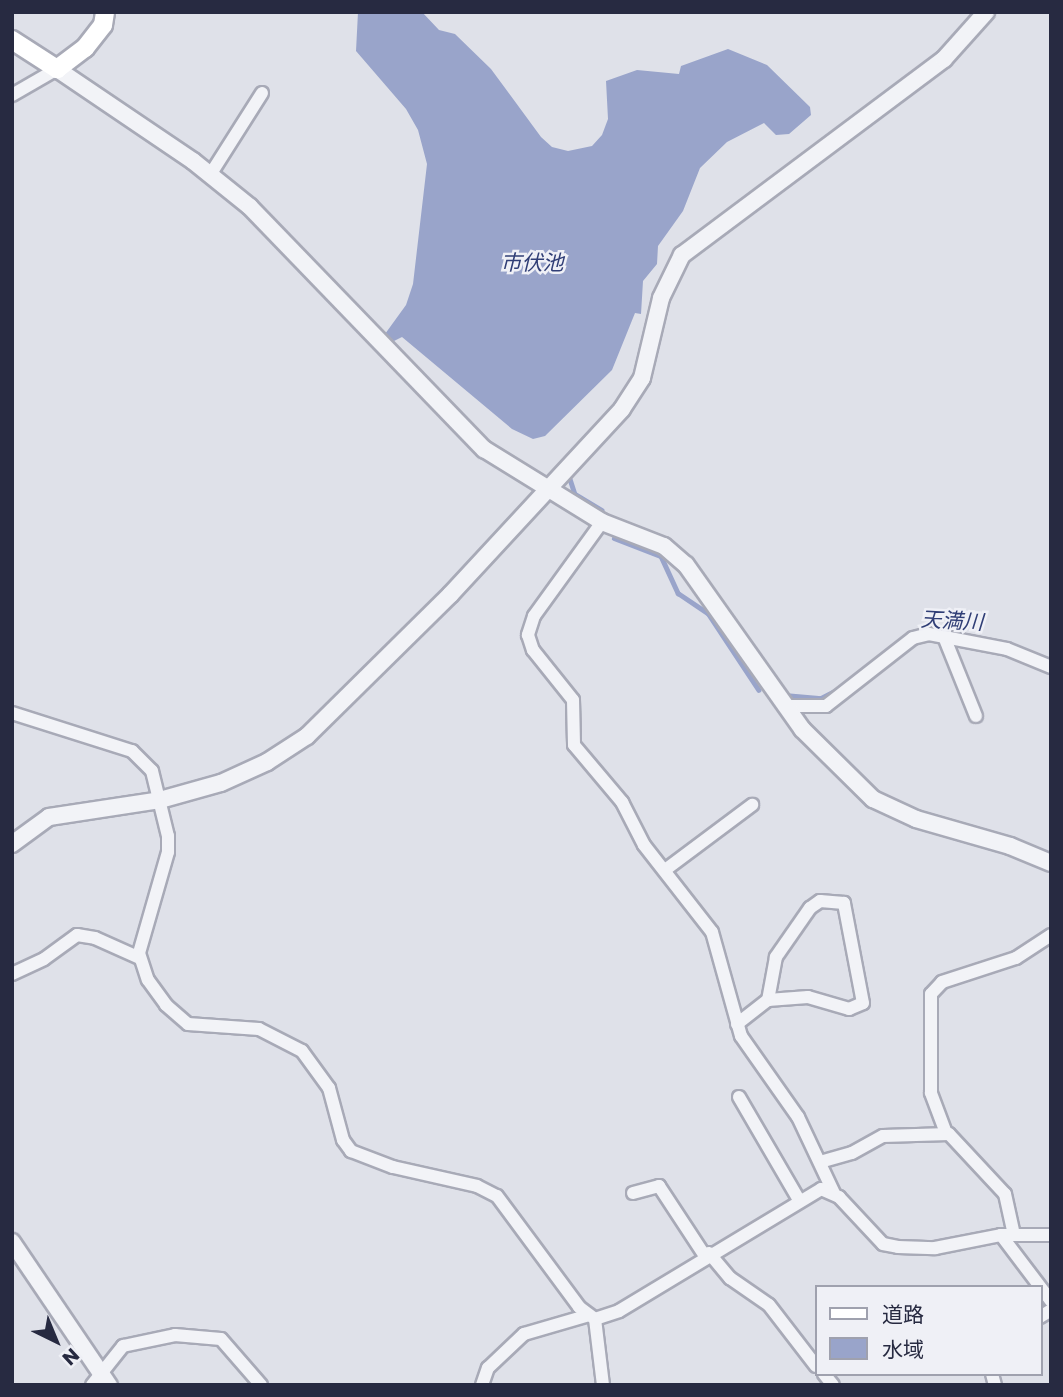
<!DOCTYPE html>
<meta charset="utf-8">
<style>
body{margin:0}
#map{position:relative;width:1063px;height:1397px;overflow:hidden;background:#dfe1e9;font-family:Poppins,"Noto Sans JP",sans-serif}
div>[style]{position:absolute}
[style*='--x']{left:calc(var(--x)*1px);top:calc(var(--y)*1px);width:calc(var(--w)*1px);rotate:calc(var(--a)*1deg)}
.water>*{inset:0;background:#99a4ca}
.stream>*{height:4.5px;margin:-2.25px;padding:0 2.25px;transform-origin:2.25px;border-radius:2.25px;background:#99a4ca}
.roads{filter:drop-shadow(2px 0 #a8aab7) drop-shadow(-2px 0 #a8aab7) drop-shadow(0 2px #a8aab7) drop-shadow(0 -2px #a8aab7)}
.minor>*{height:12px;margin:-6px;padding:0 6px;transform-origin:6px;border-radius:6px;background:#f2f3f7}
.tertiary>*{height:16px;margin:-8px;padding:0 8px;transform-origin:8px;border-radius:8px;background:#f2f3f7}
.secondary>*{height:18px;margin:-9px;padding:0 9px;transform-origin:9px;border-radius:9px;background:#fff}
span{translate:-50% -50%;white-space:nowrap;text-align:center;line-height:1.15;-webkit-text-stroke:5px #eff0f6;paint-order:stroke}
.water-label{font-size:21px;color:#303e76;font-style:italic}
.frame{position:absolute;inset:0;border:14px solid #272a41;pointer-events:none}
.legend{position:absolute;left:815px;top:1285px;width:228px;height:91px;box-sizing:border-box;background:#eff0f6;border:2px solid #9fa1ae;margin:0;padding:9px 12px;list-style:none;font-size:21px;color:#272a41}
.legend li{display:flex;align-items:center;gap:14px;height:35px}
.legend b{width:35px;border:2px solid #9fa1ae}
.north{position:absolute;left:21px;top:1306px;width:70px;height:70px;-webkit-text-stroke:5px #eff0f6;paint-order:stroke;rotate:137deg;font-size:19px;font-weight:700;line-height:28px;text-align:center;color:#272a41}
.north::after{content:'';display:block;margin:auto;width:24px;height:32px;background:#272a41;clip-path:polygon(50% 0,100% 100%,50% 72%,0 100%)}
</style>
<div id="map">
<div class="water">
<div style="clip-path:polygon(358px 12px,422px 12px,439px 30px,455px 34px,491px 69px,541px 137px,552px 147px,568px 151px,592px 146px,602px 135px,608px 119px,606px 81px,637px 70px,679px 74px,681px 66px,728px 49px,767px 65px,810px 107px,811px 115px,789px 134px,776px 135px,764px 123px,727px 142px,700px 168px,683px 211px,658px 246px,657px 264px,643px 281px,641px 314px,635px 313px,612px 370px,545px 436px,533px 439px,512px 429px,402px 337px,394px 341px,385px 334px,406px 305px,413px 284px,427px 164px,418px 130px,406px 109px,356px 51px)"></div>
</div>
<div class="stream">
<div style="--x:570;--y:479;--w:16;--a:72"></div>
<div style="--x:575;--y:494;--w:31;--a:31"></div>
<div style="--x:614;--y:538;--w:50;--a:21"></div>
<div style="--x:661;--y:556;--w:41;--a:65.3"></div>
<div style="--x:678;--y:593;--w:36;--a:34"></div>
<div style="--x:708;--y:613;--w:92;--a:56.5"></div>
<div style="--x:985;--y:639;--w:26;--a:13"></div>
<div style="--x:784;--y:695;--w:37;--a:5"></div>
<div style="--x:821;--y:698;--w:18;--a:-27"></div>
</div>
<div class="roads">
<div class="minor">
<div style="--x:12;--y:95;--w:52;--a:-30"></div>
<div style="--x:210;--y:175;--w:97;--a:-57.6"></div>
<div style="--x:602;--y:522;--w:116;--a:125.9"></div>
<div style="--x:534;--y:616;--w:20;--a:108"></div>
<div style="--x:528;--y:635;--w:16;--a:72"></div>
<div style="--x:533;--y:650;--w:64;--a:51.3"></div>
<div style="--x:573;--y:700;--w:45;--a:88.7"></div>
<div style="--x:574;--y:745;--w:75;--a:49.9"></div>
<div style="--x:622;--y:802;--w:48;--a:62.9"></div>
<div style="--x:644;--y:845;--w:110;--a:52"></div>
<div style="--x:712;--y:932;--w:108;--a:74.4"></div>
<div style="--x:741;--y:1036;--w:99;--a:54.9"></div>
<div style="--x:798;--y:1117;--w:84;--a:64.7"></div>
<div style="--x:945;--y:639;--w:83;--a:68.1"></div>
<div style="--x:784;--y:706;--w:42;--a:0"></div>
<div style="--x:826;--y:706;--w:110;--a:-38"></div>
<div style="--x:913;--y:638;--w:16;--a:-14"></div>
<div style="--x:929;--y:634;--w:79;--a:10.9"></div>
<div style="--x:1007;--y:649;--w:48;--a:22.2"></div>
<div style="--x:12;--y:713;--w:126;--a:17.6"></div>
<div style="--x:132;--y:751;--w:28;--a:45"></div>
<div style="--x:152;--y:771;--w:67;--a:76.2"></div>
<div style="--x:168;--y:836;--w:16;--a:90"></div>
<div style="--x:168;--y:852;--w:105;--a:106"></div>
<div style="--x:139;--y:953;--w:28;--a:72"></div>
<div style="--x:148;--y:980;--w:31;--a:54"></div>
<div style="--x:166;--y:1005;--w:29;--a:41"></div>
<div style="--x:188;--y:1024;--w:71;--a:4"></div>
<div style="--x:259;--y:1029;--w:48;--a:27.1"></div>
<div style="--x:302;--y:1051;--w:46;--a:53.9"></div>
<div style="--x:329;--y:1088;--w:54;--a:74.9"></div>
<div style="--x:343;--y:1140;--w:14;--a:54"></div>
<div style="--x:351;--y:1151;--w:45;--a:20.9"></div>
<div style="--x:393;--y:1167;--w:86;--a:12.7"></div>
<div style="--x:477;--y:1186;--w:22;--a:27"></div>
<div style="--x:497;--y:1196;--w:138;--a:53.5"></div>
<div style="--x:579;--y:1307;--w:20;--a:37"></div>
<div style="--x:595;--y:1319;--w:25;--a:-18"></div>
<div style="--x:619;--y:1311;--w:236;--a:-31.1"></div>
<div style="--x:821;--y:1189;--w:20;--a:24"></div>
<div style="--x:839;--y:1197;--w:64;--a:46.9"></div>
<div style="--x:883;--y:1244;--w:15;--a:11"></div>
<div style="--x:898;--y:1247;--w:37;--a:2"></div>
<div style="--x:935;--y:1248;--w:67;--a:-11.1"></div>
<div style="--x:1001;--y:1235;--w:50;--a:0"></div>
<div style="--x:665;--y:870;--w:109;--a:-36.8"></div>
<div style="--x:12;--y:974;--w:35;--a:-25"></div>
<div style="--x:44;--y:959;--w:41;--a:-36"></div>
<div style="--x:77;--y:935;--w:18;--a:9"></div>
<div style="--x:95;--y:938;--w:49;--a:24"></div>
<div style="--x:737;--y:1024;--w:39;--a:-38"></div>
<div style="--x:768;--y:1000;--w:40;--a:-4.3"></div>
<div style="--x:808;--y:997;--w:43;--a:16.3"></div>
<div style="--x:849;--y:1009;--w:15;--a:-23"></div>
<div style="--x:863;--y:1003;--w:102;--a:-100.8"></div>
<div style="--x:844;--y:903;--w:24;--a:-175"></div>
<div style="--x:820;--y:901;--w:12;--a:145"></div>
<div style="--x:810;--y:908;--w:60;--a:124.8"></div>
<div style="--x:776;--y:957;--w:44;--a:100.5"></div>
<div style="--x:739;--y:1097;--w:119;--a:59.8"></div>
<div style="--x:946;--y:1133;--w:43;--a:-110.6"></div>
<div style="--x:931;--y:1093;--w:99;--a:-90"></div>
<div style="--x:931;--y:994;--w:16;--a:-47"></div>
<div style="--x:942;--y:982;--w:78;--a:-18"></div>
<div style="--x:1016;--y:958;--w:42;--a:-33.3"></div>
<div style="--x:820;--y:1162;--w:33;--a:-16"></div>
<div style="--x:852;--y:1153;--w:35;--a:-29"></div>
<div style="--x:883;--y:1136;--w:66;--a:-1.7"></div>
<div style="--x:949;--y:1134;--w:82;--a:47"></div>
<div style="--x:1005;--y:1194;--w:42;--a:77.6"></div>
<div style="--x:633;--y:1193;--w:27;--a:-15"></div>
<div style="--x:659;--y:1186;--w:84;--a:56.7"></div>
<div style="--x:1001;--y:1235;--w:83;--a:52.9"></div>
<div style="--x:709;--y:1253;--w:33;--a:50"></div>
<div style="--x:730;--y:1278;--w:47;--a:34.7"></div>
<div style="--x:769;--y:1305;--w:77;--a:52.4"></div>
<div style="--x:1040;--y:1317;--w:13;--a:-32"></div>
<div style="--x:595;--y:1319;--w:66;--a:83.1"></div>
<div style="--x:824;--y:1374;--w:14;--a:51"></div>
<div style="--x:992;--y:1374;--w:11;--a:75"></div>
<div style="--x:92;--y:1385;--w:50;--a:-51.5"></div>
<div style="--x:123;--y:1346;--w:53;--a:-11.9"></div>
<div style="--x:175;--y:1335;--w:46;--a:5"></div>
<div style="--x:221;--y:1339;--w:61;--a:49"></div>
<div style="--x:482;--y:1385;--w:18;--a:-71"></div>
<div style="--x:488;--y:1368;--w:50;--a:-43.4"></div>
<div style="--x:524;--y:1334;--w:68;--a:-16.3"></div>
</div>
<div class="tertiary">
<div style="--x:57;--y:69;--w:164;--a:34.1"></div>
<div style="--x:193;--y:161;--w:73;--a:38.9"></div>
<div style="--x:250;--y:207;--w:337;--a:46"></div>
<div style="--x:484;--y:449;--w:139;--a:31.7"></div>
<div style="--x:602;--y:522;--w:66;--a:21.2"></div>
<div style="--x:664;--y:546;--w:29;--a:41"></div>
<div style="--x:686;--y:565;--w:201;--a:54.7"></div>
<div style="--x:802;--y:729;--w:100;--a:44.6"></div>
<div style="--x:873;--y:799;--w:47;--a:24.9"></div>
<div style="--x:916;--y:819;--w:98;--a:16"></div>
<div style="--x:1010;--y:846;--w:44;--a:22.5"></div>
<div style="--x:12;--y:844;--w:46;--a:-36.1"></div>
<div style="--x:49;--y:817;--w:112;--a:-8.7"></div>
<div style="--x:160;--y:800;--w:63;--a:-15.6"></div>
<div style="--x:221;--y:783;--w:51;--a:-24.5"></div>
<div style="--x:267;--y:762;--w:48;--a:-33"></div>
<div style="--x:307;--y:736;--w:201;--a:-44.6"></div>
<div style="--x:450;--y:595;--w:253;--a:-47.2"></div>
<div style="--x:622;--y:409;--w:37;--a:-57"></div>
<div style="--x:642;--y:378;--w:82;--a:-76.6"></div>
<div style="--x:661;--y:298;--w:48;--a:-64"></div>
<div style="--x:682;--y:255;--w:327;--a:-36.8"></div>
<div style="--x:944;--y:59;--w:63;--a:-48.2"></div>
<div style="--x:12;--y:1242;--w:173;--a:55.9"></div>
</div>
<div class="secondary">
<div style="--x:12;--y:40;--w:54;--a:32.8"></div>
<div style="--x:57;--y:69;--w:35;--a:-37"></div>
<div style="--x:85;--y:48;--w:29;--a:-52"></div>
<div style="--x:103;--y:25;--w:13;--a:-81"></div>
</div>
</div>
<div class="water-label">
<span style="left:532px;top:263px">市伏池</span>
<span style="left:952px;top:621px;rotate:3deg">天満川</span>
</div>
<div class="frame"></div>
<ul class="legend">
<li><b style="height:9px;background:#fff"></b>道路</li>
<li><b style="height:19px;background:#99a4ca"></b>水域</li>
</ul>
<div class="north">N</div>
</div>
